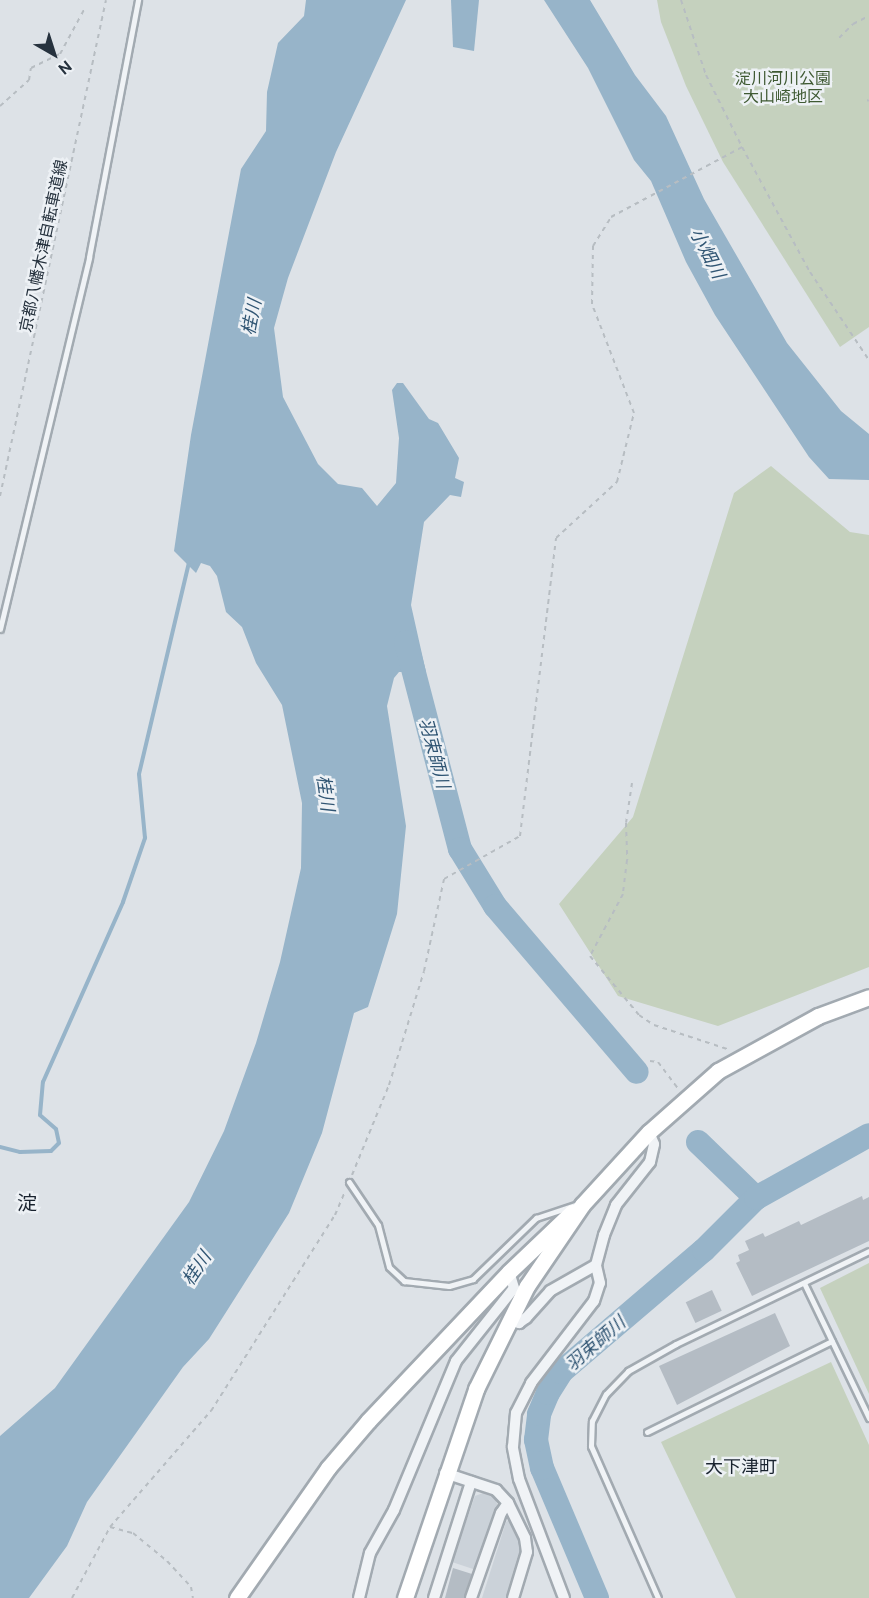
<!DOCTYPE html>
<meta charset="utf-8">
<style>
body{margin:0}
#map{position:relative;width:869px;height:1598px;overflow:hidden;background:#dde2e7;font-family:Ubuntu,"Noto Sans JP",sans-serif}
div>[style]{position:absolute}
[style*='--x']{left:calc(var(--x)*1px);top:calc(var(--y)*1px);width:calc(var(--w)*1px);rotate:calc(var(--a)*1deg)}
.built>*{inset:0;background:#cbd2d9}
.green>*{inset:0;background:#c5d1be}
.water>*{inset:0;background:#97b4c9}
.stream>*{height:4px;margin:-2px;padding:0 2px;transform-origin:2px;border-radius:2px;background:#97b4c9}
.river>*{height:24px;margin:-12px;padding:0 12px;transform-origin:12px;border-radius:12px;background:#97b4c9}
.building>*{inset:0;background:#b4bcc4;transform-origin:0 0}
.path>*{height:2px;margin-top:-1px;transform-origin:0;background:repeating-linear-gradient(90deg,#b7bdc2 0 4.5px,transparent 0 9px)}
.roads{filter:drop-shadow(2px 0 #a2aab1) drop-shadow(-2px 0 #a2aab1) drop-shadow(0 2px #a2aab1) drop-shadow(0 -2px #a2aab1)}
.lane>*{height:5px;margin:-2.5px;padding:0 2.5px;transform-origin:2.5px;border-radius:2.5px;background:#f0f3f6}
.street>*{height:10px;margin:-5px;padding:0 5px;transform-origin:5px;border-radius:5px;background:#f0f3f6}
.secondary>*{height:15px;margin:-7.5px;padding:0 7.5px;transform-origin:7.5px;border-radius:7.5px;background:#fff}
span{translate:-50% -50%;white-space:nowrap;text-align:center;line-height:1.15;-webkit-text-stroke:5px #edf1f5;paint-order:stroke}
.park-label{font-size:16px;color:#3f5a33}
.street-label{font-size:16px;color:#26323e}
.water-label{font-size:18px;color:#305573;font-style:italic}
.neighbourhood-label{font-size:18px;color:#19232f}
.quarter-label{font-size:20px;color:#19232f}
.north{position:absolute;left:24px;top:24px;width:60px;height:60px;-webkit-text-stroke:4px #edf1f5;paint-order:stroke;rotate:141deg;font-size:16px;font-weight:700;line-height:24px;text-align:center;color:#26323e}
.north::after{content:'';display:block;margin:auto;width:21px;height:27px;background:#26323e;clip-path:polygon(50% 0,100% 100%,50% 72%,0 100%)}
</style>
<div id="map">
<div class="built">
<div style="clip-path:polygon(483px 1493px,495px 1498px,498px 1507px,476px 1570px,452px 1562px,475px 1496px)"></div>
<div style="clip-path:polygon(511px 1518px,521px 1541px,521px 1557px,509px 1598px,482px 1598px,506px 1522px)"></div>
</div>
<div class="green">
<div style="clip-path:polygon(657px 0,869px 0,869px 327px,840px 347px,723px 162px,686px 86px,661px 22px)"></div>
<div style="clip-path:polygon(771px 466px,850px 532px,869px 535px,869px 967px,718px 1026px,618px 996px,559px 904px,633px 817px,734px 493px)"></div>
<div style="clip-path:polygon(869px 1263px,869px 1394px,820px 1288px)"></div>
<div style="clip-path:polygon(831px 1362px,869px 1445px,869px 1598px,736px 1598px,661px 1442px)"></div>
</div>
<div class="water">
<div style="clip-path:polygon(306px 0,406px 0,336px 152px,288px 278px,274px 328px,283px 397px,318px 464px,338px 484px,362px 488px,377px 506px,396px 483px,399px 438px,392px 390px,397px 383px,403px 383px,429px 419px,438px 423px,459px 458px,455px 478px,464px 482px,461px 497px,450px 495px,424px 522px,411px 605px,426px 672px,399px 672px,394px 678px,387px 706px,406px 826px,397px 914px,368px 1007px,354px 1013px,322px 1133px,289px 1213px,209px 1339px,183px 1367px,87px 1502px,67px 1546px,29px 1598px,0 1598px,0 1436px,55px 1388px,189px 1202px,224px 1131px,256px 1043px,280px 962px,301px 868px,302px 803px,282px 705px,256px 663px,242px 627px,226px 612px,217px 576px,210px 566px,201px 563px,196px 573px,174px 551px,191px 435px,241px 169px,266px 131px,267px 92px,278px 43px,304px 16px)"></div>
<div style="clip-path:polygon(451px 0,479px 0,474px 51px,453px 47px)"></div>
<div style="clip-path:polygon(544px 0,590px 0,635px 75px,666px 116px,704px 199px,787px 343px,841px 411px,869px 434px,869px 480px,829px 479px,809px 457px,715px 315px,686px 262px,651px 181px,634px 160px,588px 68px)"></div>
</div>
<div class="stream">
<div style="--x:0;--y:1147;--w:21;--a:14"></div>
<div style="--x:20;--y:1152;--w:31;--a:-2"></div>
<div style="--x:51;--y:1151;--w:11;--a:-45"></div>
<div style="--x:59;--y:1143;--w:14;--a:-102"></div>
<div style="--x:56;--y:1129;--w:21;--a:-139"></div>
<div style="--x:40;--y:1115;--w:33;--a:-85"></div>
<div style="--x:43;--y:1082;--w:197;--a:-66"></div>
<div style="--x:123;--y:902;--w:68;--a:-71"></div>
<div style="--x:145;--y:838;--w:64;--a:-95.4"></div>
<div style="--x:139;--y:774;--w:217;--a:-76.7"></div>
</div>
<div class="river">
<div style="--x:406;--y:642;--w:214;--a:75.4"></div>
<div style="--x:460;--y:849;--w:67;--a:58.4"></div>
<div style="--x:495;--y:906;--w:218;--a:49.5"></div>
<div style="--x:698;--y:1142;--w:81;--a:44"></div>
<div style="--x:597;--y:1598;--w:141;--a:-112.9"></div>
<div style="--x:542;--y:1468;--w:29;--a:-102"></div>
<div style="--x:536;--y:1440;--w:26;--a:-83"></div>
<div style="--x:539;--y:1414;--w:23;--a:-67"></div>
<div style="--x:548;--y:1393;--w:25;--a:-58"></div>
<div style="--x:561;--y:1372;--w:188;--a:-40.5"></div>
<div style="--x:704;--y:1250;--w:74;--a:-45"></div>
<div style="--x:756;--y:1198;--w:129;--a:-29.1"></div>
</div>
<div class="building">
<div style="clip-path:polygon(862px 1196px,863px 1200px,869px 1197px,869px 1241px,752px 1296px,736px 1263px,740px 1261px,738px 1255px,749px 1250px,745px 1241px,763px 1233px,765px 1237px,799px 1221px,801px 1225px)"></div>
<div style="left:712px;top:1290px;width:23px;height:29px;rotate:65deg"></div>
<div style="clip-path:polygon(775px 1313px,790px 1346px,677px 1405px,659px 1366px)"></div>
<div style="clip-path:polygon(453px 1568px,472px 1574px,464px 1598px,445px 1598px)"></div>
</div>
<div class="path">
<div style="--x:681;--y:0;--w:79;--a:71.6"></div>
<div style="--x:706;--y:75;--w:80;--a:63.4"></div>
<div style="--x:742;--y:147;--w:142;--a:61.5"></div>
<div style="--x:810;--y:272;--w:106;--a:56.2"></div>
<div style="--x:839;--y:38;--w:20;--a:-45"></div>
<div style="--x:853;--y:24;--w:18;--a:-27"></div>
<div style="--x:867;--y:100;--w:2;--a:27"></div>
<div style="--x:0;--y:106;--w:39;--a:-42"></div>
<div style="--x:29;--y:80;--w:12;--a:-81"></div>
<div style="--x:31;--y:68;--w:32;--a:-26"></div>
<div style="--x:60;--y:54;--w:52;--a:-61.5"></div>
<div style="--x:0;--y:496;--w:507;--a:-77.94"></div>
<div style="--x:632;--y:783;--w:40;--a:98.5"></div>
<div style="--x:626;--y:823;--w:37;--a:88"></div>
<div style="--x:627;--y:860;--w:34;--a:97"></div>
<div style="--x:623;--y:894;--w:70;--a:118"></div>
<div style="--x:590;--y:956;--w:77;--a:50.3"></div>
<div style="--x:639;--y:1015;--w:18;--a:34"></div>
<div style="--x:654;--y:1025;--w:77;--a:18.2"></div>
<div style="--x:650;--y:1061;--w:8;--a:7"></div>
<div style="--x:658;--y:1062;--w:34;--a:53"></div>
<div style="--x:352;--y:1175;--w:97;--a:-67.7"></div>
<div style="--x:389;--y:1085;--w:119;--a:-72.9"></div>
<div style="--x:424;--y:971;--w:94;--a:-77.7"></div>
<div style="--x:444;--y:879;--w:87;--a:-29.5"></div>
<div style="--x:520;--y:836;--w:300;--a:-83.1"></div>
<div style="--x:556;--y:538;--w:83;--a:-42.6"></div>
<div style="--x:617;--y:482;--w:71;--a:-76.2"></div>
<div style="--x:634;--y:413;--w:117;--a:-111.1"></div>
<div style="--x:592;--y:304;--w:58;--a:-89"></div>
<div style="--x:593;--y:246;--w:34;--a:-58"></div>
<div style="--x:611;--y:217;--w:149;--a:-28.1"></div>
<div style="--x:110;--y:1527;--w:24;--a:15"></div>
<div style="--x:133;--y:1533;--w:44;--a:39.5"></div>
<div style="--x:167;--y:1561;--w:35;--a:47"></div>
<div style="--x:191;--y:1587;--w:11;--a:80"></div>
<div style="--x:72;--y:1598;--w:81;--a:-61.8"></div>
<div style="--x:110;--y:1527;--w:154;--a:-49"></div>
<div style="--x:211;--y:1411;--w:232;--a:-57.7"></div>
<div style="--x:335;--y:1215;--w:26;--a:-67"></div>
</div>
<div class="roads">
<div class="lane">
<div style="--x:0;--y:629;--w:382;--a:-76.5"></div>
<div style="--x:89;--y:257;--w:262;--a:-79.2"></div>
<div style="--x:349;--y:1182;--w:52;--a:56"></div>
<div style="--x:378;--y:1225;--w:43;--a:75.3"></div>
<div style="--x:389;--y:1267;--w:21;--a:43"></div>
<div style="--x:404;--y:1281;--w:45;--a:6.3"></div>
<div style="--x:449;--y:1286;--w:25;--a:-16"></div>
<div style="--x:473;--y:1279;--w:88;--a:-44.1"></div>
<div style="--x:536;--y:1218;--w:41;--a:-18.4"></div>
<div style="--x:804;--y:1283;--w:150;--a:64.3"></div>
<div style="--x:647;--y:1432;--w:206;--a:-26.2"></div>
<div style="--x:658;--y:1598;--w:166;--a:-113.8"></div>
<div style="--x:591;--y:1446;--w:25;--a:-88"></div>
<div style="--x:592;--y:1421;--w:30;--a:-63"></div>
<div style="--x:606;--y:1394;--w:32;--a:-46"></div>
<div style="--x:628;--y:1371;--w:55;--a:-29.4"></div>
<div style="--x:676;--y:1344;--w:214;--a:-25.7"></div>
</div>
<div class="street">
<div style="--x:509;--y:1319;--w:11;--a:22"></div>
<div style="--x:519;--y:1323;--w:9;--a:-36"></div>
<div style="--x:526;--y:1318;--w:36;--a:-48"></div>
<div style="--x:550;--y:1291;--w:53;--a:-29.5"></div>
<div style="--x:445;--y:1473;--w:54;--a:18.4"></div>
<div style="--x:496;--y:1490;--w:18;--a:47"></div>
<div style="--x:508;--y:1503;--w:39;--a:64"></div>
<div style="--x:525;--y:1538;--w:14;--a:82"></div>
<div style="--x:527;--y:1552;--w:48;--a:106.9"></div>
<div style="--x:359;--y:1598;--w:46;--a:-76.3"></div>
<div style="--x:370;--y:1553;--w:49;--a:-60.8"></div>
<div style="--x:394;--y:1510;--w:161;--a:-67.4"></div>
<div style="--x:456;--y:1361;--w:93;--a:-51.5"></div>
<div style="--x:514;--y:1288;--w:17;--a:-107"></div>
<div style="--x:434;--y:1598;--w:122;--a:-72.3"></div>
<div style="--x:471;--y:1598;--w:90;--a:-70.6"></div>
<div style="--x:501;--y:1513;--w:12;--a:-55"></div>
<div style="--x:564;--y:1598;--w:127;--a:-110.7"></div>
<div style="--x:519;--y:1479;--w:33;--a:-101"></div>
<div style="--x:513;--y:1447;--w:34;--a:-85"></div>
<div style="--x:516;--y:1413;--w:34;--a:-63"></div>
<div style="--x:531;--y:1383;--w:103;--a:-52.5"></div>
<div style="--x:594;--y:1301;--w:19;--a:-72"></div>
<div style="--x:600;--y:1283;--w:18;--a:-103"></div>
<div style="--x:596;--y:1265;--w:31;--a:-75"></div>
<div style="--x:604;--y:1235;--w:32;--a:-68"></div>
<div style="--x:616;--y:1205;--w:55;--a:-51.7"></div>
<div style="--x:650;--y:1162;--w:18;--a:-77"></div>
<div style="--x:654;--y:1144;--w:13;--a:-113"></div>
</div>
<div class="secondary">
<div style="--x:237;--y:1598;--w:159;--a:-55"></div>
<div style="--x:328;--y:1468;--w:62;--a:-49.6"></div>
<div style="--x:368;--y:1421;--w:205;--a:-46.6"></div>
<div style="--x:509;--y:1272;--w:87;--a:-43.6"></div>
<div style="--x:405;--y:1598;--w:221;--a:-71.2"></div>
<div style="--x:476;--y:1389;--w:115;--a:-63.7"></div>
<div style="--x:527;--y:1286;--w:98;--a:-55.8"></div>
<div style="--x:582;--y:1205;--w:99;--a:-47.5"></div>
<div style="--x:649;--y:1132;--w:92;--a:-41.5"></div>
<div style="--x:718;--y:1071;--w:114;--a:-28.8"></div>
<div style="--x:818;--y:1016;--w:54;--a:-20.4"></div>
</div>
</div>
<div class="park-label">
<span style="left:783px;top:87px">淀川河川公園<br>大山崎地区</span>
</div>
<div class="street-label">
<span style="left:43px;top:246px;rotate:-78deg">京都八幡木津自転車道線</span>
</div>
<div class="water-label">
<span style="left:708px;top:253px;rotate:63deg">小畑川</span>
<span style="left:251px;top:317px;rotate:-79deg">桂川</span>
<span style="left:435px;top:753px;rotate:75deg">羽束師川</span>
<span style="left:326px;top:793px;rotate:82deg">桂川</span>
<span style="left:196px;top:1268px;rotate:-56deg">桂川</span>
<span style="left:595px;top:1343px;rotate:-41deg">羽束師川</span>
</div>
<div class="neighbourhood-label">
<span style="left:741px;top:1466px">大下津町</span>
</div>
<div class="quarter-label">
<span style="left:27px;top:1202px">淀</span>
</div>
<div class="north">N</div>
</div>
